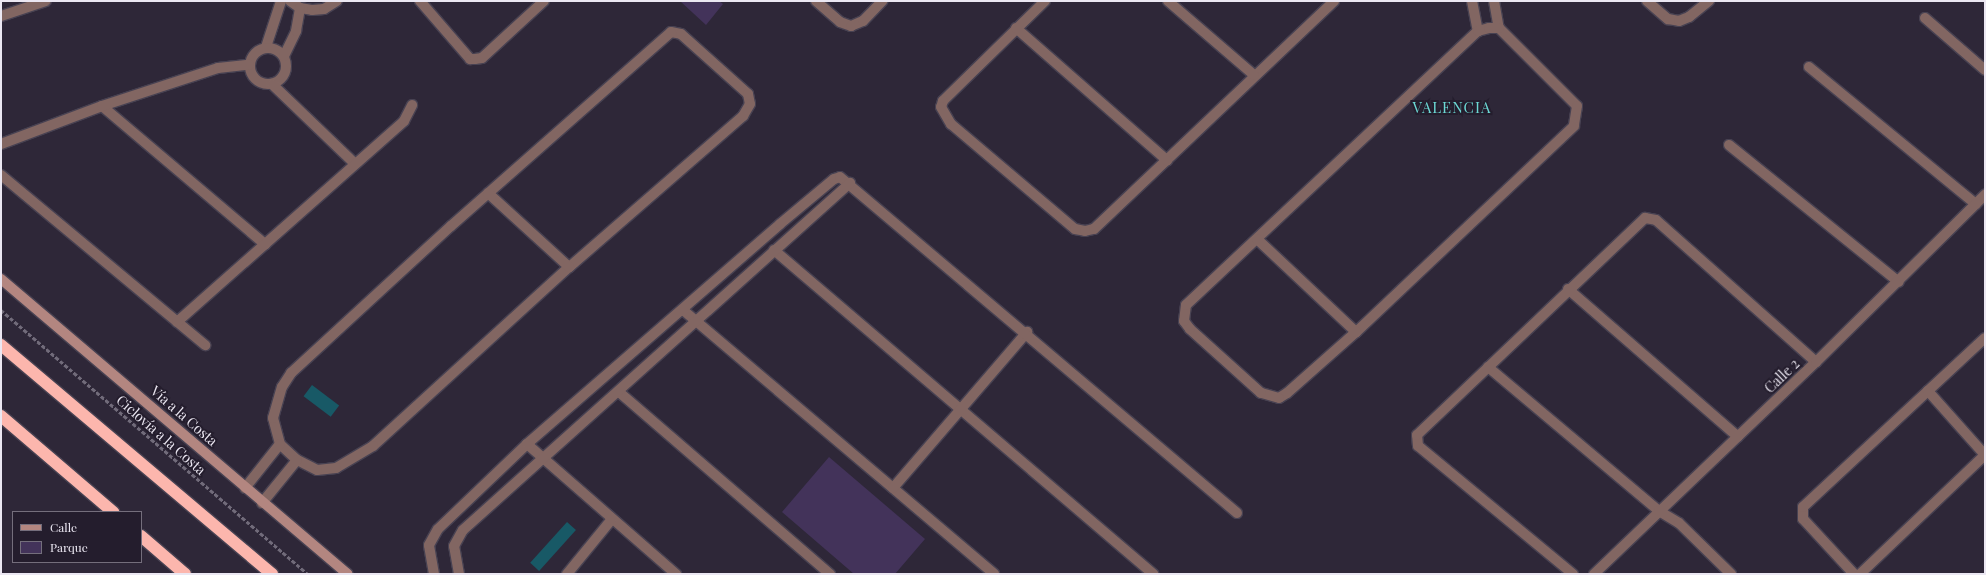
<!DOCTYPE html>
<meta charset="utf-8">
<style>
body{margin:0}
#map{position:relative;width:1986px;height:575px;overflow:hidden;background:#2e2738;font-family:"Playfair Display",serif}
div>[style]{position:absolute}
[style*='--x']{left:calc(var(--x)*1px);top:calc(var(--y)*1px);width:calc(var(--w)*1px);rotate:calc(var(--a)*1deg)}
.green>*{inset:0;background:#43335a}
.water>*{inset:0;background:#185966;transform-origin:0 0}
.path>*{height:2.5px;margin-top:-1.25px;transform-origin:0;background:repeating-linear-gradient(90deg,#716b7a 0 4px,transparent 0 6px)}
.roads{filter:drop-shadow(1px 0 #484252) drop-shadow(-1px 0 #484252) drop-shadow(0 1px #484252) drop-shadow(0 -1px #484252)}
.street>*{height:10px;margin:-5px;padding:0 5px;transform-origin:5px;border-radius:5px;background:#826662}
.street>.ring{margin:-5px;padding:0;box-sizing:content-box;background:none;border:10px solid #826662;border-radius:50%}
.secondary>*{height:10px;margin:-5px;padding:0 5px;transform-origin:5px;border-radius:5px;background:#b38680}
.highway>*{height:12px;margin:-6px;padding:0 6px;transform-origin:6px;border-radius:6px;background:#fcb6ad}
span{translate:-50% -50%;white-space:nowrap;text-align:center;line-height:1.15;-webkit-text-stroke:4px #241d2d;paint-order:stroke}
.street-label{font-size:14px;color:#ebe7f2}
.neighbourhood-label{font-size:15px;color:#6cd8d4;letter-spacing:1px}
.frame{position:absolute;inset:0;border:2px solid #ebe7f2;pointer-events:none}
.legend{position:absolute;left:12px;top:511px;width:130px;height:52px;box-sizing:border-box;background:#241d2d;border:1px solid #746e7c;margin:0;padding:5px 7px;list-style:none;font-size:12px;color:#ebe7f2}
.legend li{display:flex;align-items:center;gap:8px;height:20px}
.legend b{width:20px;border:1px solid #746e7c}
</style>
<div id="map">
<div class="green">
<div style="clip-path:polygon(680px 1px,719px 1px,723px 4px,706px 25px)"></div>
<div style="clip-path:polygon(829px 457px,925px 539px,895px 574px,854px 574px,782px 512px)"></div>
</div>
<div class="water">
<div style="left:312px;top:385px;width:34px;height:14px;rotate:37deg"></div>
<div style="left:567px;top:522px;width:12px;height:55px;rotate:42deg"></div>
</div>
<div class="path">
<div style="--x:1;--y:310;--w:405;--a:40.7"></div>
</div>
<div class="roads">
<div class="street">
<div style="--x:290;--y:1;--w:12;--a:35"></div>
<div style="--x:300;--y:8;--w:12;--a:9"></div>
<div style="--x:312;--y:10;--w:12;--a:-5"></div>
<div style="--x:324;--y:9;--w:15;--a:-32"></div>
<div style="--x:420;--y:1;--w:77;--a:49.2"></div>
<div style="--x:470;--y:59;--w:5;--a:0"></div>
<div style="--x:475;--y:59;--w:7;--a:-8"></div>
<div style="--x:482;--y:58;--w:84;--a:-42.6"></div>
<div style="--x:816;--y:1;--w:32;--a:41"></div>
<div style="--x:840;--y:22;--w:12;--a:20"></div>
<div style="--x:851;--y:26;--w:13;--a:-23"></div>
<div style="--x:863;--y:21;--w:28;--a:-46"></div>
<div style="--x:1045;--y:1;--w:143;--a:135.6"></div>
<div style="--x:943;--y:101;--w:6;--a:108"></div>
<div style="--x:941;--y:107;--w:20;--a:60"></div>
<div style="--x:951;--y:124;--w:162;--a:40.3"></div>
<div style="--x:1075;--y:229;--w:10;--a:11"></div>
<div style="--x:1085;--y:231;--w:9;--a:-13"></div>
<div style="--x:1094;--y:229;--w:331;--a:-43.5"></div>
<div style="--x:1168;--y:1;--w:113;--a:40.7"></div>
<div style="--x:1472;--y:1;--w:31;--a:79"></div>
<div style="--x:1494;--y:1;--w:27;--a:80"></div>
<div style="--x:1499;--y:28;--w:110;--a:45"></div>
<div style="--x:1577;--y:106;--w:20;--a:99"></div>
<div style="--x:1574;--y:126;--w:300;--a:136.6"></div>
<div style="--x:1356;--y:332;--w:92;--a:138.5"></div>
<div style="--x:1287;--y:393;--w:9;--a:148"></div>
<div style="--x:1279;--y:398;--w:19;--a:-164"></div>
<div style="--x:1261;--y:393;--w:96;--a:-138"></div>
<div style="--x:1190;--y:329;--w:10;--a:-127"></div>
<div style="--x:1184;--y:321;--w:16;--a:-83"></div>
<div style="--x:1186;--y:305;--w:400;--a:-43.2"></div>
<div style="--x:1478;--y:31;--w:11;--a:-15"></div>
<div style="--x:1489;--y:28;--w:10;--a:0"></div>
<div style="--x:1647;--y:1;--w:28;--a:41"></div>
<div style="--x:1668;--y:19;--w:11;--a:10"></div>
<div style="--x:1679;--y:21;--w:11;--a:-22"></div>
<div style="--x:1689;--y:17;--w:26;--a:-39"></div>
<div style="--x:1;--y:16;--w:47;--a:-18.4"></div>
<div style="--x:1925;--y:18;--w:79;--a:40.9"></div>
<div style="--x:1016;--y:28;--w:201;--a:41.2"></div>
<div style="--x:671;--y:32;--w:10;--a:11"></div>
<div style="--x:681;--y:34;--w:90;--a:41.8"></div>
<div style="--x:748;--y:94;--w:10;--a:79"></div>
<div style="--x:750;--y:104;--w:14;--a:120"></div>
<div style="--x:743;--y:116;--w:230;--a:139"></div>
<div style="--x:569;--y:267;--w:265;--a:137.6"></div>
<div style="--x:373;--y:446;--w:43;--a:149.3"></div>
<div style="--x:336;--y:468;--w:19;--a:174"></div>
<div style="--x:317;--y:470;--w:22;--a:-153"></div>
<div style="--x:297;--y:460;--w:23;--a:-137"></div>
<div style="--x:280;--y:444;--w:27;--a:-105"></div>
<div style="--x:273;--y:418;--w:32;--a:-74"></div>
<div style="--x:282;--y:387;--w:17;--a:-57"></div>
<div style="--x:291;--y:373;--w:217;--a:-42.6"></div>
<div style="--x:451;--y:226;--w:293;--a:-41.4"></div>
<div style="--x:266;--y:47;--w:48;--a:-71.9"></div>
<div class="ring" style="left:250px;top:48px;width:26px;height:26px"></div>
<div style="--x:284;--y:56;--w:28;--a:-64"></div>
<div style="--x:296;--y:31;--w:23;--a:-80"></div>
<div style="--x:1809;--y:67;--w:216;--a:39.4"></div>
<div style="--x:272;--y:84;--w:115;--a:43.9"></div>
<div style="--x:102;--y:106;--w:214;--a:40.3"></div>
<div style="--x:1;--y:144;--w:108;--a:-20.6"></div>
<div style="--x:102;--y:106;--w:122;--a:-18.1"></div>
<div style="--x:218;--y:68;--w:31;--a:-6"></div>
<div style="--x:1729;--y:145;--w:218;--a:38.9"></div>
<div style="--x:1;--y:175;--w:266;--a:39.8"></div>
<div style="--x:488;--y:193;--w:110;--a:42.4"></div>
<div style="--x:1257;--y:239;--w:136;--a:43.2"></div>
<div style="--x:774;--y:250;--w:499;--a:40.5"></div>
<div style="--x:1568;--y:289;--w:225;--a:41"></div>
<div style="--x:683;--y:310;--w:408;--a:40.3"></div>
<div style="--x:177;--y:322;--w:303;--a:-41.5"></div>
<div style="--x:404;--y:121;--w:18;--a:-63"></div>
<div style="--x:1488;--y:367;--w:224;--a:40.1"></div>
<div style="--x:1659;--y:511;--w:23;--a:31"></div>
<div style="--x:1679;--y:523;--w:73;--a:44.4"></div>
<div style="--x:619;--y:392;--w:279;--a:40.8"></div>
<div style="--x:527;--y:444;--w:198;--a:41.1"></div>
<div style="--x:245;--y:488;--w:56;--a:-51.5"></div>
<div style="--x:893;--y:488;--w:206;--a:-49.3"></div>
<div style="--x:262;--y:503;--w:55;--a:-50.9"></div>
<div style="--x:434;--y:574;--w:29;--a:-100"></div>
<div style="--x:429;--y:545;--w:18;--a:-61"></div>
<div style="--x:438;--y:529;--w:123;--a:-43.7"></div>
<div style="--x:527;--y:444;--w:335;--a:-41"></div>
<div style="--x:780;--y:224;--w:70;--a:-39.8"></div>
<div style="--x:834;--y:179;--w:6;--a:-18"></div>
<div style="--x:840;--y:177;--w:520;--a:40.24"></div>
<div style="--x:459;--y:574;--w:28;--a:-100"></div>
<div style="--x:454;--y:546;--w:18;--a:-61"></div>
<div style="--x:463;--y:530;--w:520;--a:-41.88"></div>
<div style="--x:567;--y:574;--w:71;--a:-50.7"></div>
<div style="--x:1573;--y:574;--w:201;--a:-140.4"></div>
<div style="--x:1418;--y:446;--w:11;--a:-95"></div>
<div style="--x:1417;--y:435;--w:315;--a:-43.6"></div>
<div style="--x:1645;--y:218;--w:11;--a:10"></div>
<div style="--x:1656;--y:220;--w:214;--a:41.6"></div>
<div style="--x:1594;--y:574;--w:307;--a:-43.7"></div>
<div style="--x:1816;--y:362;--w:238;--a:-44.7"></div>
<div style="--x:1854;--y:574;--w:75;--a:-132.8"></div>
<div style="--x:1803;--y:519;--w:12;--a:-90"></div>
<div style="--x:1803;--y:507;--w:248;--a:-42.9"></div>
<div style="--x:1860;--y:574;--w:173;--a:-43.6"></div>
<div style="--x:1985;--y:455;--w:86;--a:-131.7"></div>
</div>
<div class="secondary">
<div style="--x:1;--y:279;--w:455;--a:40.4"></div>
</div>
<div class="highway">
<div style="--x:1;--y:345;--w:355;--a:40.2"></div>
<div style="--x:1;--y:416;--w:148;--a:40.6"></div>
<div style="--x:141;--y:536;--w:58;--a:40.8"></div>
</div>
</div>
<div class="street-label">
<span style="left:1782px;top:376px;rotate:-44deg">Calle 2</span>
<span style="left:184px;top:416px;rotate:41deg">Vía a la Costa</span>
<span style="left:161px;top:435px;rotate:41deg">Ciclovía a la Costa</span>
</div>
<div class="neighbourhood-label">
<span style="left:1452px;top:108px">VALENCIA</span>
</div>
<div class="frame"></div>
<ul class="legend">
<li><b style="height:5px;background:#b38680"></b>Calle</li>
<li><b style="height:11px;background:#43335a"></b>Parque</li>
</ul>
</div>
